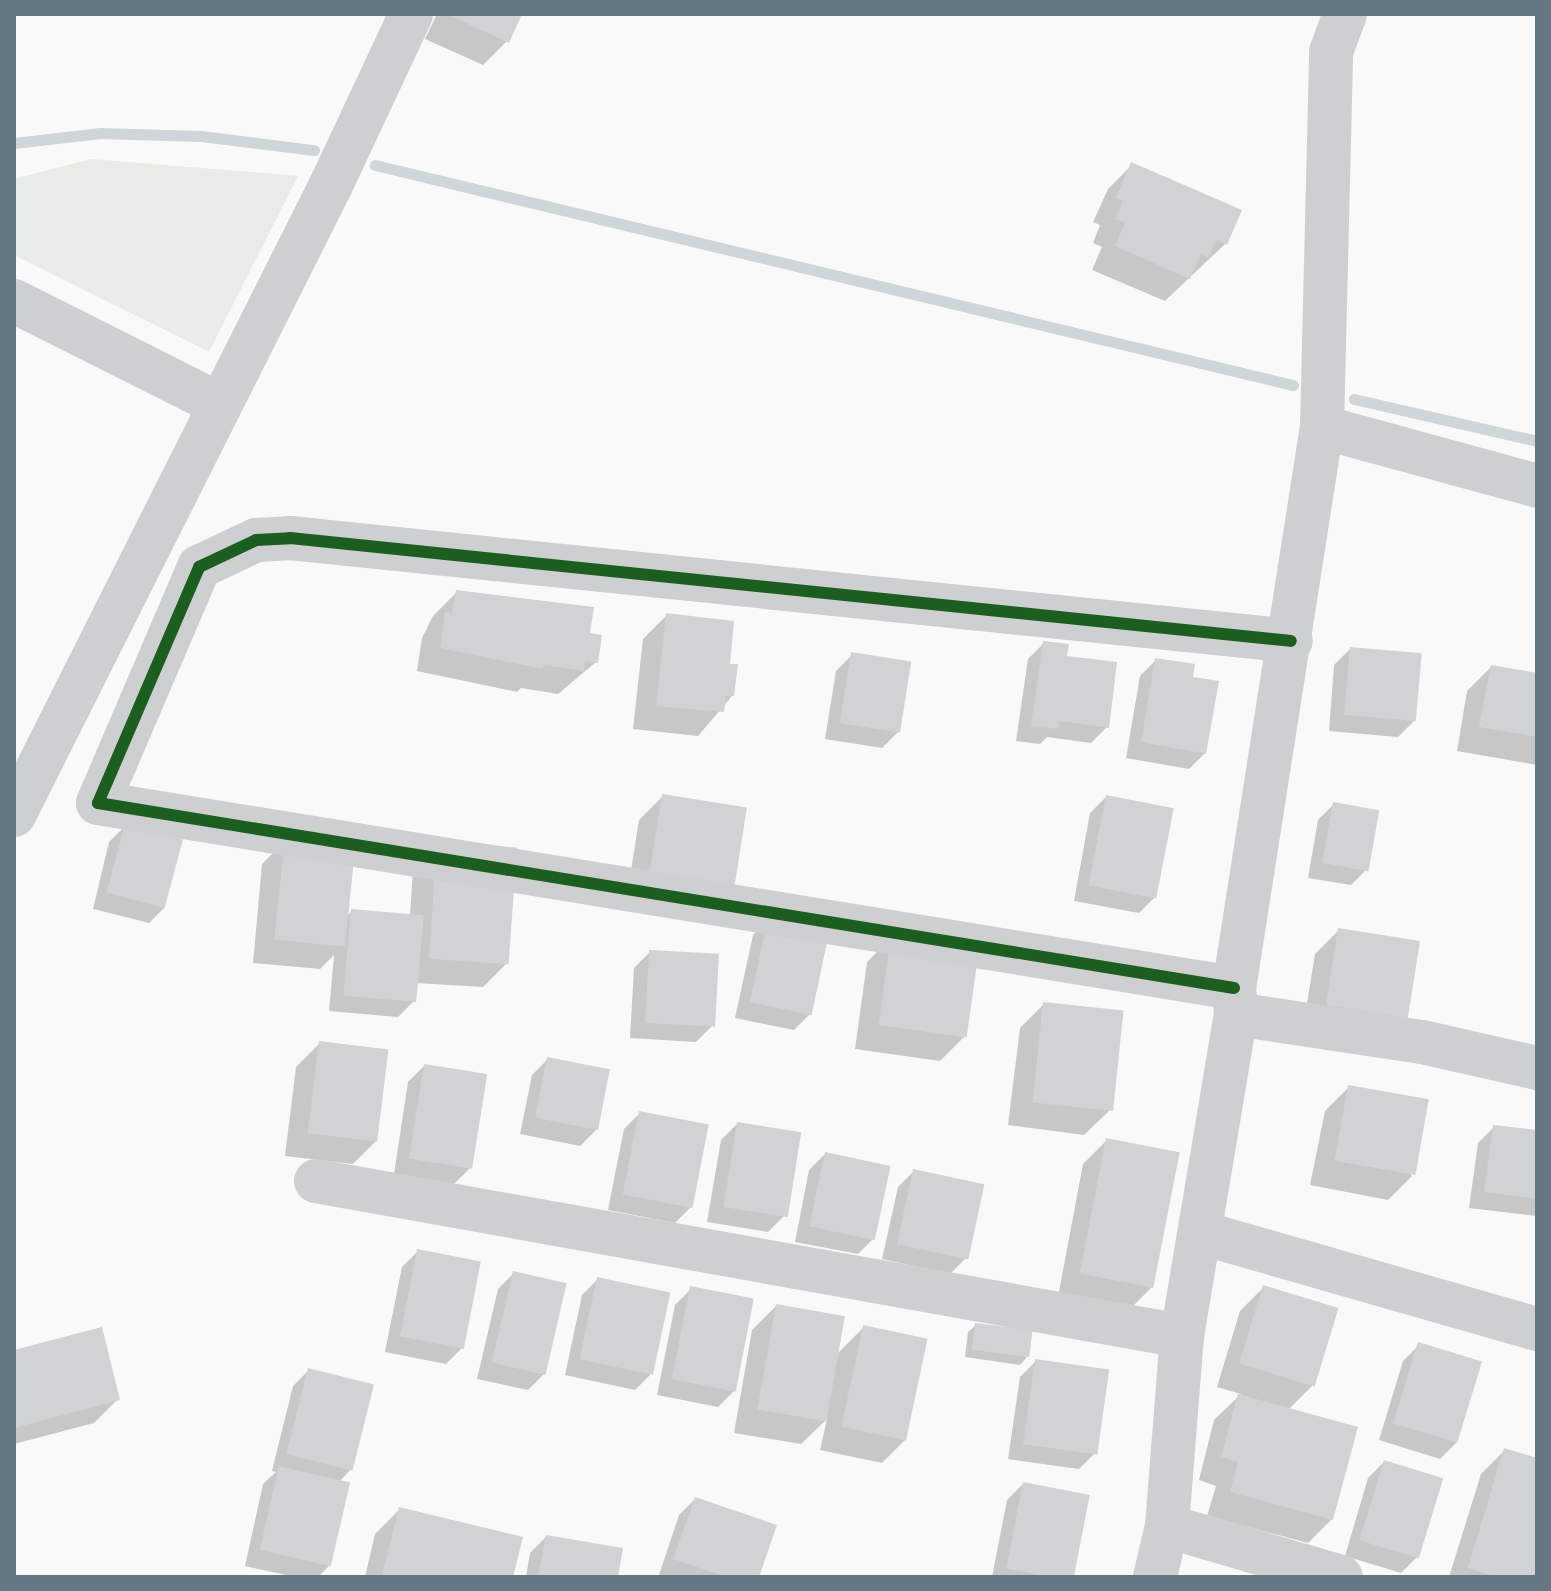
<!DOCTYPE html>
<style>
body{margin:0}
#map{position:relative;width:1551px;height:1591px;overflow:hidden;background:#f9f9f9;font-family:"Varela Round",sans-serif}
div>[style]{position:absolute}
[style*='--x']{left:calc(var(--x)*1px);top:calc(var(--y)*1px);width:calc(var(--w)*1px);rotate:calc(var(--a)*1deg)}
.green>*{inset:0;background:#e8ebe6}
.shadow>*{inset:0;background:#0003}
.stream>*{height:11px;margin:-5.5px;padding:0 5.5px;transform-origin:5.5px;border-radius:5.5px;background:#ced6d9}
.building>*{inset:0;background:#d0d2d3;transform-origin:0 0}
.minor>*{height:44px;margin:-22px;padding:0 22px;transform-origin:22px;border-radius:22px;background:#cecfd0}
.cycleway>*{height:12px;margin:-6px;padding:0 6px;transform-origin:6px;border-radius:6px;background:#1b5e20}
span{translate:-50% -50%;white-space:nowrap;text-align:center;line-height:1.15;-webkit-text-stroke:8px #fff;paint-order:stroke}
.frame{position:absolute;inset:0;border:16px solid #657683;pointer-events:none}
</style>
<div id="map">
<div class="green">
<div style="clip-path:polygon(91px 159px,298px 176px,209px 352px,14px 255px,14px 179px)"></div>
</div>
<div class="shadow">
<div style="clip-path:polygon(437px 14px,520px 14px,507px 41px,483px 65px,425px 39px)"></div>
<div style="clip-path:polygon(1132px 165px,1225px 244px,1165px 301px,1092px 270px,1102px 247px,1093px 243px,1100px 225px,1093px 222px,1108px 189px)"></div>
<div style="clip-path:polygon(457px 592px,588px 635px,596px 662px,558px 694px,521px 688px,517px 692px,417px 671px,422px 638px,433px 616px)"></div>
<div style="clip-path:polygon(667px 615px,727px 665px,732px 696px,698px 736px,633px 729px,643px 639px)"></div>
<div style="clip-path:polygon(1044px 643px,1065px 658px,1107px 727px,1091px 743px,1047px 737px,1040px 744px,1016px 741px,1028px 659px)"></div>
<div style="clip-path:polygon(1350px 649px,1414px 721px,1398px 737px,1329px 731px,1334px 665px)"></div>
<div style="clip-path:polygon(852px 655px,898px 732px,882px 748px,825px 739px,836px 671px)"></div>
<div style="clip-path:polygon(1156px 660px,1190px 679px,1205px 753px,1189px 769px,1126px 758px,1140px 676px)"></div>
<div style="clip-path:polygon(1491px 667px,1537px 675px,1537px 765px,1457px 751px,1467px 691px)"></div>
<div style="clip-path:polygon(663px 796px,745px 809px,626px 902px,639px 820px)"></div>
<div style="clip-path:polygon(1106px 797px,1155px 897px,1139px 913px,1074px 901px,1090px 813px)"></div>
<div style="clip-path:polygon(1334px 804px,1367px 869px,1351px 885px,1308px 878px,1318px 820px)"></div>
<div style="clip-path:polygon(125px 826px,165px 907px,149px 923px,93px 909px,109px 842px)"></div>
<div style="clip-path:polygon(286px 840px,346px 917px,352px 911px,410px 916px,413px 868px,437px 844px,507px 963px,483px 987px,416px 983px,414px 1001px,398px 1017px,329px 1011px,334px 955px,320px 969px,253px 963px,262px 864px)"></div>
<div style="clip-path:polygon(769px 919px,810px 1014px,794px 1030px,735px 1018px,753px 935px)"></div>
<div style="clip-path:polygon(1339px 930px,1405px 1017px,1303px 1028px,1315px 954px)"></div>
<div style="clip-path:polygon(891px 938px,964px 1037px,940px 1061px,855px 1049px,867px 962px)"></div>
<div style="clip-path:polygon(650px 952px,712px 1026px,696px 1042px,630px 1038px,634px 968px)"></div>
<div style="clip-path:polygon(1044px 1004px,1109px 1111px,1084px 1135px,1008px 1125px,1020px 1028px)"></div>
<div style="clip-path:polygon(320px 1043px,377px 1140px,353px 1164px,285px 1156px,296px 1067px)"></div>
<div style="clip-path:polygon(548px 1059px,596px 1130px,580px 1146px,520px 1134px,532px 1075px)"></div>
<div style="clip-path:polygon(424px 1066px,470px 1168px,454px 1184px,394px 1174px,408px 1082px)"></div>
<div style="clip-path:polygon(1349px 1087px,1412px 1176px,1388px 1200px,1310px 1185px,1325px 1111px)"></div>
<div style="clip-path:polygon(640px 1113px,691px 1207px,675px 1223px,608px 1210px,624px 1129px)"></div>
<div style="clip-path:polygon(737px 1124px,784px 1216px,768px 1232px,707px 1222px,721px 1140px)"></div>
<div style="clip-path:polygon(1494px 1127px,1537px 1133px,1537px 1216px,1469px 1208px,1478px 1143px)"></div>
<div style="clip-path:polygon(1107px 1140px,1153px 1286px,1129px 1310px,1058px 1297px,1083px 1164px)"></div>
<div style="clip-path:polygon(825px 1154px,874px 1238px,858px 1254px,795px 1242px,809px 1170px)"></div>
<div style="clip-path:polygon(914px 1171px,966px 1258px,950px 1274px,882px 1259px,898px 1187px)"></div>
<div style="clip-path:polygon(418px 1251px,462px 1348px,446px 1364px,385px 1352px,402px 1267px)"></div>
<div style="clip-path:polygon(514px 1273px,544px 1374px,528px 1390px,477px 1379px,498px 1289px)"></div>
<div style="clip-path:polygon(598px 1279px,651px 1374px,635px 1390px,565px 1375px,582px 1295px)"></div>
<div style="clip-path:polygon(1264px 1287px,1313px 1385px,1288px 1410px,1332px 1519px,1308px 1543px,1207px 1516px,1216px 1486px,1199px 1480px,1214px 1420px,1241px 1394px,1217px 1387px,1240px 1311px)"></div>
<div style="clip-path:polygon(691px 1289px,734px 1391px,718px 1407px,657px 1395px,675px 1305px)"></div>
<div style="clip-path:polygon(776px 1306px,836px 1355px,864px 1327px,906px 1439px,882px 1463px,820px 1450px,827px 1419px,801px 1444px,734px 1433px,752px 1330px)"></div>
<div style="clip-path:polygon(976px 1325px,1027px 1357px,1020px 1365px,965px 1357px,968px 1332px)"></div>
<div style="clip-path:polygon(1419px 1345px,1456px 1443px,1440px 1459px,1379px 1440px,1403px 1361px)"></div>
<div style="clip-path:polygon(14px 1352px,118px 1399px,94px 1423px,14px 1444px)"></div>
<div style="clip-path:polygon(1036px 1361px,1095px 1453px,1079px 1469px,1008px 1459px,1020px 1377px)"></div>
<div style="clip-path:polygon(309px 1370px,351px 1469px,339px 1482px,330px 1565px,318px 1577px,295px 1577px,245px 1566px,263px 1484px,276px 1472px,272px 1471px,293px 1386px)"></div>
<div style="clip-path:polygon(1505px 1450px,1537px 1460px,1537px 1577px,1449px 1577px,1481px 1474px)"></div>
<div style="clip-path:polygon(1384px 1462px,1417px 1557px,1401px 1573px,1345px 1556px,1368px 1478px)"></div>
<div style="clip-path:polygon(1023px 1484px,1088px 1497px,1071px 1577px,992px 1577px,1007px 1500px)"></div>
<div style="clip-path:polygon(695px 1499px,757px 1577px,659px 1575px,679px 1515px)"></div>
<div style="clip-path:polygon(399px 1510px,520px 1538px,511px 1577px,365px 1577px,375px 1534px)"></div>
<div style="clip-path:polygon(546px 1537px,616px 1577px,526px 1577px,530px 1553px)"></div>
</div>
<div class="stream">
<div style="--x:14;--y:143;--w:87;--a:-6.6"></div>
<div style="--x:100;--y:133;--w:101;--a:1.7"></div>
<div style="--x:201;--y:136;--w:114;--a:7.1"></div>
<div style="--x:375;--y:165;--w:944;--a:13.48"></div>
<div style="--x:1354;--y:399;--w:188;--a:12.9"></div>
</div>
<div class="building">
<div style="clip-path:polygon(447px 14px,522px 14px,509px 43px)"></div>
<div style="clip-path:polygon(1131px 162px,1242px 210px,1227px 245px,1216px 240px,1208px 258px,1201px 254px,1190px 279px,1115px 246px,1125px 223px,1115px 219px,1123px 201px,1116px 198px)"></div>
<div style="clip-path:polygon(456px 590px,594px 607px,590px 633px,602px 635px,598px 663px,585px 661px,584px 671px,544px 665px,543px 669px,440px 648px,445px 612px,452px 613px)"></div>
<div style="clip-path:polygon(666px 613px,734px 621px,730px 664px,738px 664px,734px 696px,726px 696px,724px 712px,656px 706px)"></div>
<div style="clip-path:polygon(1043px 641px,1069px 644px,1067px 656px,1117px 662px,1109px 728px,1059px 721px,1058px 729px,1031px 726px)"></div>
<div style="left:1350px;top:647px;width:72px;height:68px;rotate:5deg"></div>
<div style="left:851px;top:652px;width:61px;height:72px;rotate:9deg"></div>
<div style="clip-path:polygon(1155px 658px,1195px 664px,1193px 677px,1219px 681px,1206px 754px,1141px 742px)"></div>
<div style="clip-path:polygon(1491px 665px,1537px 673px,1537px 737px,1479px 727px)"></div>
<div style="left:662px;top:794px;width:86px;height:85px;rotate:9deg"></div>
<div style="left:1106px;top:795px;width:69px;height:92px;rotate:11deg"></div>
<div style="left:1333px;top:802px;width:47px;height:62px;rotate:10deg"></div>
<div style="left:125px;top:824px;width:60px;height:71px;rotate:15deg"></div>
<div style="left:285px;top:837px;width:71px;height:103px;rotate:6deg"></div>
<div style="left:437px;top:842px;width:80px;height:117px;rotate:4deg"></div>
<div style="left:351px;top:909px;width:73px;height:87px;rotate:5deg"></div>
<div style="left:768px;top:917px;width:63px;height:87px;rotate:12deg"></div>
<div style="left:1338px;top:928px;width:83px;height:78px;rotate:9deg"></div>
<div style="left:891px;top:936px;width:89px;height:90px;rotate:8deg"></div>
<div style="left:649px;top:950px;width:70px;height:73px;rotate:3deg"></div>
<div style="left:1043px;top:1002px;width:81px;height:101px;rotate:6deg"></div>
<div style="left:319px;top:1041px;width:70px;height:93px;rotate:7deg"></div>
<div style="left:547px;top:1057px;width:64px;height:62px;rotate:11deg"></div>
<div style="left:424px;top:1064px;width:64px;height:96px;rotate:9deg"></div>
<div style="left:1348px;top:1085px;width:82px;height:77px;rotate:10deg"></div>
<div style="left:639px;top:1111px;width:71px;height:85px;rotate:11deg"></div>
<div style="left:737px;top:1122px;width:65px;height:86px;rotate:9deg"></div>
<div style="clip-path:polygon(1493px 1125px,1537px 1130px,1537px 1199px,1484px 1192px)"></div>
<div style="left:1106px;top:1138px;width:75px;height:138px;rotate:11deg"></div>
<div style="left:825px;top:1152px;width:67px;height:76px;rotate:12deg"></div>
<div style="left:913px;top:1169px;width:73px;height:77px;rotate:12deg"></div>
<div style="left:417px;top:1249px;width:65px;height:89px;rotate:11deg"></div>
<div style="left:513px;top:1271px;width:55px;height:94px;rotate:13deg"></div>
<div style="left:597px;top:1277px;width:75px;height:84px;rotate:12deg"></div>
<div style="left:1263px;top:1285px;width:79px;height:82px;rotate:17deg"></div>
<div style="left:690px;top:1286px;width:65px;height:95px;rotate:11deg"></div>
<div style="left:776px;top:1304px;width:70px;height:107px;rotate:10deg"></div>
<div style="left:975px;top:1323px;width:58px;height:27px;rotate:7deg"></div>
<div style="left:863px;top:1325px;width:66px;height:104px;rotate:12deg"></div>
<div style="clip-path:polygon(102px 1327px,120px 1400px,14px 1428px,14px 1350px)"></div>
<div style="left:1418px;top:1342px;width:67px;height:85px;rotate:17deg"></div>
<div style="left:1035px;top:1359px;width:75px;height:86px;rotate:8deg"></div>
<div style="left:308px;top:1368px;width:68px;height:89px;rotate:14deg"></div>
<div style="clip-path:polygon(1238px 1394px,1358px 1427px,1333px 1520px,1230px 1492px,1238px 1462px,1221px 1457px)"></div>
<div style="clip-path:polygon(1504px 1448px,1537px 1458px,1537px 1577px,1497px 1577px,1468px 1568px)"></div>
<div style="left:1384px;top:1460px;width:62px;height:84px;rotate:17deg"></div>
<div style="left:279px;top:1466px;width:73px;height:86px;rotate:13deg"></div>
<div style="left:1023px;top:1482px;width:68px;height:88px;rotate:11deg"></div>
<div style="clip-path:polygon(695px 1497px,777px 1525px,759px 1577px,727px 1577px,673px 1559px)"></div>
<div style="clip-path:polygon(399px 1507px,523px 1537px,513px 1577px,382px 1576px)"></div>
<div style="clip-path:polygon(546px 1535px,623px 1548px,618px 1577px,538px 1577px)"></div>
</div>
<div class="minor">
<div style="--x:14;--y:301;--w:229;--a:26.7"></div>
<div style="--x:1322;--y:427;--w:223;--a:15.3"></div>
<div style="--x:14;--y:815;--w:705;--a:-63.29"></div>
<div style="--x:331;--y:185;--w:189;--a:-64.9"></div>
<div style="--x:1234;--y:988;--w:1151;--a:-170.75"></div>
<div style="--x:98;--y:803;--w:257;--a:-66.8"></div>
<div style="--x:199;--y:567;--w:63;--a:-25.3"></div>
<div style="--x:256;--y:540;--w:34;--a:-3"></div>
<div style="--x:290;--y:538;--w:1006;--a:5.87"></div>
<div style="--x:1236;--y:1014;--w:188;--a:8.6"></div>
<div style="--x:1422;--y:1042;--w:118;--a:12.7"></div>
<div style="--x:316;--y:1181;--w:880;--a:10.15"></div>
<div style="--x:1202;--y:1233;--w:348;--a:16"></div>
<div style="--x:1167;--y:1526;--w:181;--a:16.3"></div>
<div style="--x:1155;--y:1577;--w:52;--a:-76.8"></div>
<div style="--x:1167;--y:1526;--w:191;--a:-85.5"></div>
<div style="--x:1182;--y:1336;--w:326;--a:-80.5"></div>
<div style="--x:1236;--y:1014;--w:26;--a:-94"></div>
<div style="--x:1234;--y:988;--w:568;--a:-81.09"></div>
<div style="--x:1322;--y:427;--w:375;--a:-88.6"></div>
<div style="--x:1331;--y:52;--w:40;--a:-69.8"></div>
</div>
<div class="cycleway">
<div style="--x:1234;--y:988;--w:1151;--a:-170.75"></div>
<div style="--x:98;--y:803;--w:257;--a:-66.8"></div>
<div style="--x:199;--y:567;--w:63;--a:-25.3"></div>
<div style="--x:256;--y:540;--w:34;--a:-3"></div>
<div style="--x:290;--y:538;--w:1006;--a:5.87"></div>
</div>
<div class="frame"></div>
</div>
